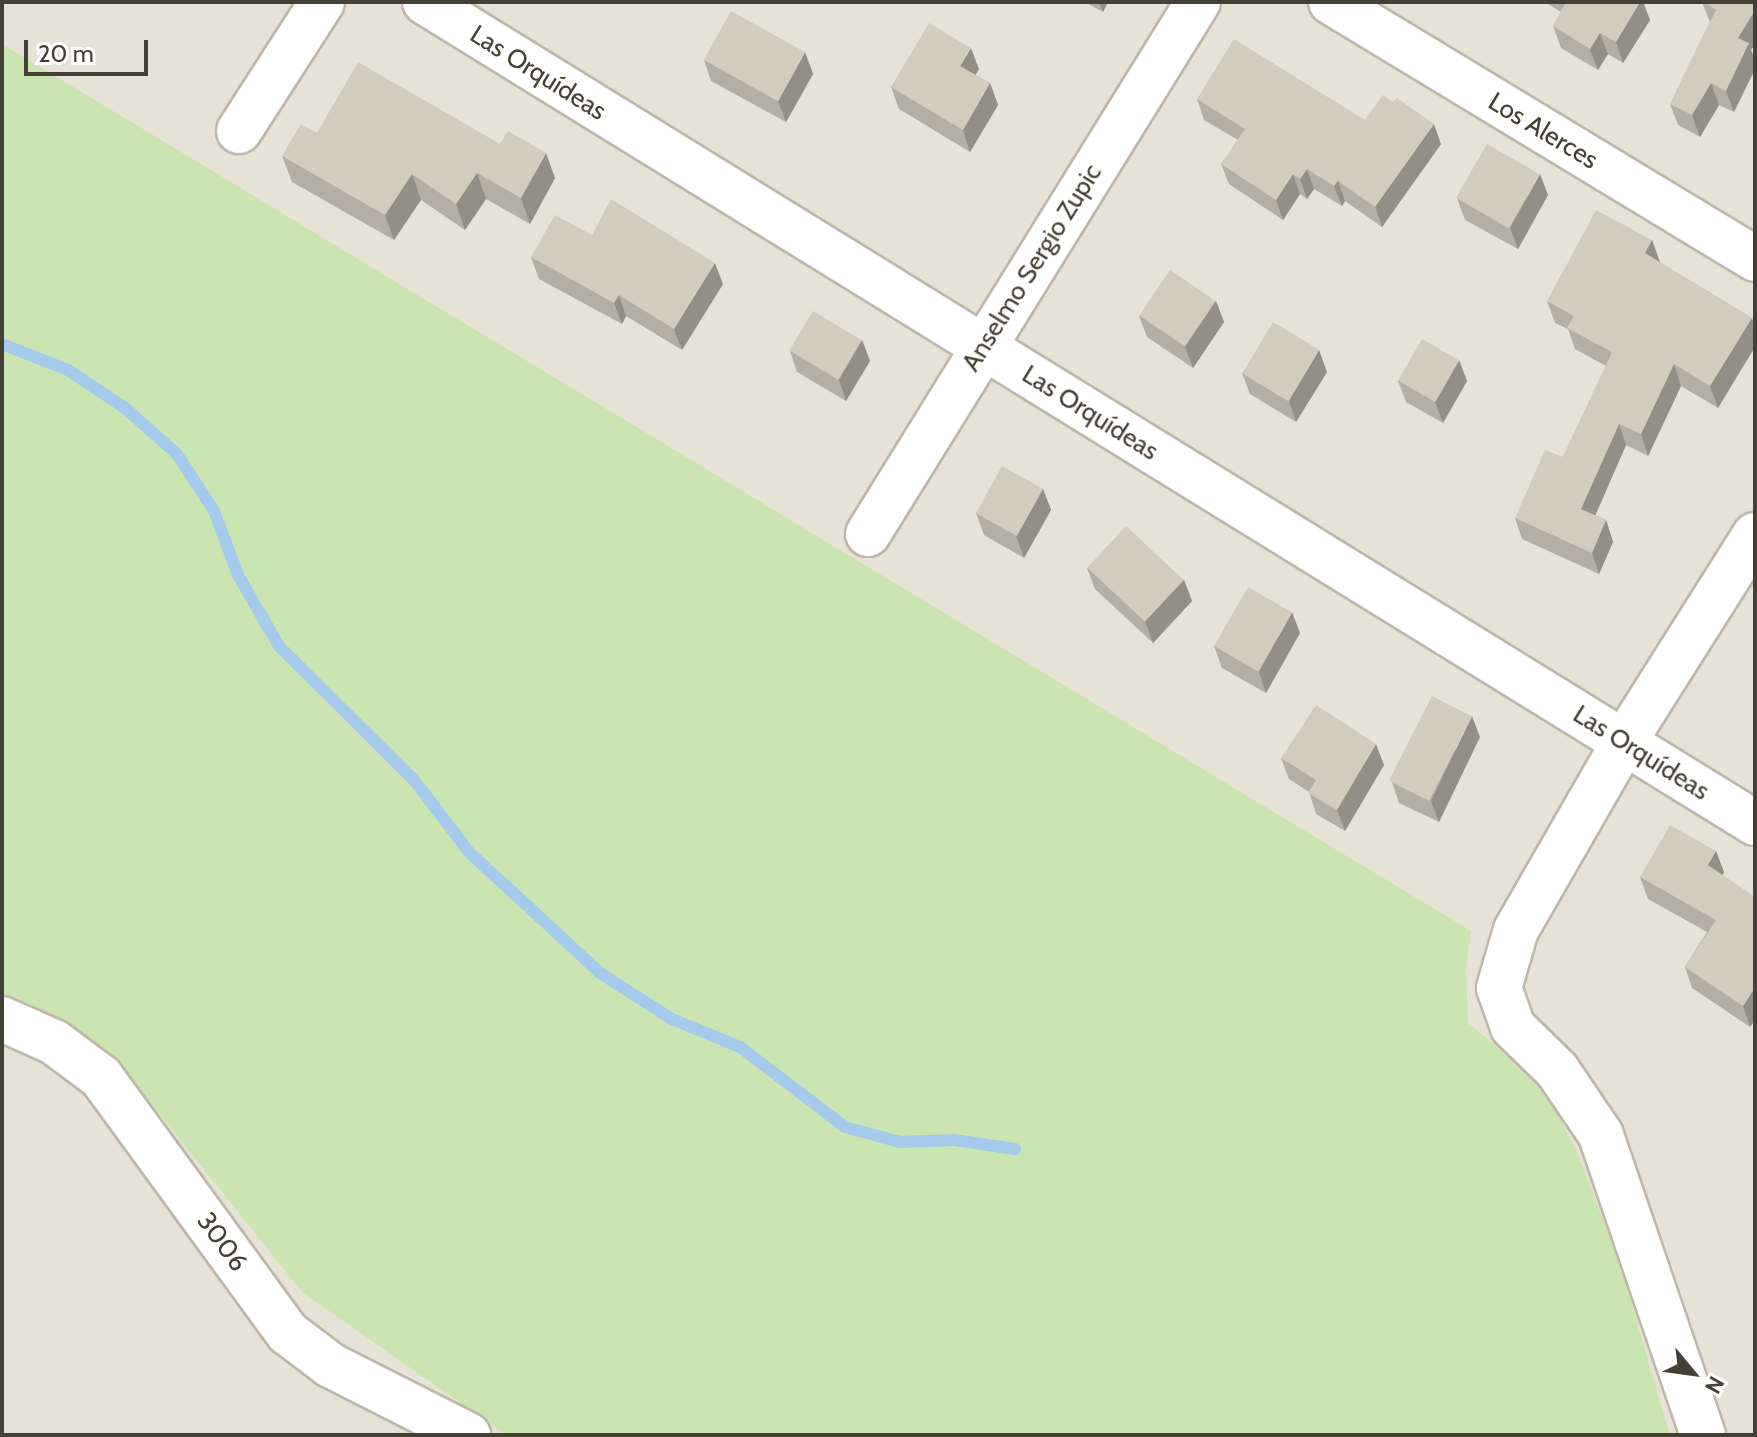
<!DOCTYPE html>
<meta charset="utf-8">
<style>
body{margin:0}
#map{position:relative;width:1757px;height:1437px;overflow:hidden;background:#f2f0e7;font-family:Cabin,sans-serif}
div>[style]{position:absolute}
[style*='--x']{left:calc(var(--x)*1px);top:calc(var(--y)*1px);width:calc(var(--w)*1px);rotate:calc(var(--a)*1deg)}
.residential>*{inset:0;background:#e6e2d5;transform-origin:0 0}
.green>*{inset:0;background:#cae5b1}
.stream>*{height:12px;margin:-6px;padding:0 6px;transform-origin:6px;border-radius:6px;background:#a6caec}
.roads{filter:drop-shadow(2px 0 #bdb8aa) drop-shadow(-2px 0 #bdb8aa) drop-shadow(0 2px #bdb8aa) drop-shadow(0 -2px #bdb8aa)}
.street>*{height:44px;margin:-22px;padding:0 22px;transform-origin:22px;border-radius:22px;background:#fff}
.wall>*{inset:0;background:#b5afa3}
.shaded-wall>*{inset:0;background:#948f84}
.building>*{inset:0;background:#d3ccbd;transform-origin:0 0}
span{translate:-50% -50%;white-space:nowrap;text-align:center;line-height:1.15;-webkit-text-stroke:6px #fff;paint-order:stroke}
.street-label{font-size:26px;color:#454036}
.frame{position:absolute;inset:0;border:4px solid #454036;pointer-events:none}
.north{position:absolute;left:1653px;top:1333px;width:80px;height:80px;-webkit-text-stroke:6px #fff;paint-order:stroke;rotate:119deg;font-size:22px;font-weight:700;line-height:32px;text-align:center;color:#454036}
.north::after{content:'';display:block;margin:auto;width:28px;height:36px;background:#454036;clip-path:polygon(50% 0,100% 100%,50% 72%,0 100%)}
.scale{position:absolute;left:24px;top:40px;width:124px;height:36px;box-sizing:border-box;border:4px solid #454036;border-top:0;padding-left:10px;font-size:24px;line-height:28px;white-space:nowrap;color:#454036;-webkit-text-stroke:6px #fff;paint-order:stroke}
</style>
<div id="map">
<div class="residential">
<div style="left:2px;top:2px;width:1753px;height:1433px"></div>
</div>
<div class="green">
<div style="clip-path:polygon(2px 44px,1471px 931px,1466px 968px,1468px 1023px,1524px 1069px,1557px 1111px,1579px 1157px,1619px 1261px,1670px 1435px,506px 1435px,302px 1292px,151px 1103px,110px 1060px,64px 1026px,2px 993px)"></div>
</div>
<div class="stream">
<div style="--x:2;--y:344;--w:71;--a:21.5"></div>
<div style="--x:68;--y:370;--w:69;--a:33.7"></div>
<div style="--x:125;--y:408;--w:69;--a:41.5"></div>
<div style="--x:177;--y:454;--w:68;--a:57"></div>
<div style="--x:214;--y:511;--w:68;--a:69.4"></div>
<div style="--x:238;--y:575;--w:82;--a:60"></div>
<div style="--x:279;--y:646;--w:190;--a:44.8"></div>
<div style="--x:414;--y:780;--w:91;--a:52.6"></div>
<div style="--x:469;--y:852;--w:178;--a:42.7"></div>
<div style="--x:600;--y:973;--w:85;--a:32.6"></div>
<div style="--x:672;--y:1019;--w:74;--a:22.4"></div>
<div style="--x:740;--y:1047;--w:132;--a:37.3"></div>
<div style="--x:845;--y:1127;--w:57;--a:15.3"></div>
<div style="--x:900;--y:1142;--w:54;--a:-2.1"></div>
<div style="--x:954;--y:1140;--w:62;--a:8.4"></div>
</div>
<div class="roads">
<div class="street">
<div style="--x:425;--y:2;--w:1563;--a:31.69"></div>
<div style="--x:1331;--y:2;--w:496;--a:31.2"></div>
<div style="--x:239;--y:131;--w:153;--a:-57.2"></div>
<div style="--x:868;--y:534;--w:626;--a:-58.19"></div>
<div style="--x:2;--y:1019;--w:57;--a:23.9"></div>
<div style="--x:54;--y:1042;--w:59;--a:36.7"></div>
<div style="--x:101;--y:1077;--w:317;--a:53.9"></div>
<div style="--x:288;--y:1333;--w:53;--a:37.3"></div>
<div style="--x:330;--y:1365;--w:155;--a:26.9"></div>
<div style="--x:1703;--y:1435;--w:317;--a:-108.8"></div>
<div style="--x:1601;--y:1135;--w:78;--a:-124.1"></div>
<div style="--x:1557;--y:1070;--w:62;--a:-135.7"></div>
<div style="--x:1513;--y:1027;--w:41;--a:-109.7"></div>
<div style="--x:1499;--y:988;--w:60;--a:-73.7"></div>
<div style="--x:1516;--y:930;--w:217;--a:-60.1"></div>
<div style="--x:1624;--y:742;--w:245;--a:-57.7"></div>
</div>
</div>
<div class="wall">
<div style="clip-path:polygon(1085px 2px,1108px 2px,1103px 12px)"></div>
<div style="clip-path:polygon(1545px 2px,1643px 2px,1650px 20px,1623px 63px,1608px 54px,1598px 70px,1561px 48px,1553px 26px,1561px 12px)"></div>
<div style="clip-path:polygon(1702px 2px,1755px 2px,1755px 44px,1751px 50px,1755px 60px,1755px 69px,1734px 112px,1719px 105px,1700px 137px,1678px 125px,1670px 104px,1710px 22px)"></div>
<div style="clip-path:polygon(805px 52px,813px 74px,786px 122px,711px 81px,704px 60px)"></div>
<div style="clip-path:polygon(979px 69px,975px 75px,990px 83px,998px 105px,970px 152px,899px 109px,891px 87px)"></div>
<div style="clip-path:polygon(1197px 99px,1365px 120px,1441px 144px,1382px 227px,1345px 201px,1342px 206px,1314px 189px,1307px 199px,1300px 194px,1283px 220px,1229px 184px,1221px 164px,1238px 140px,1204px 120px)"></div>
<div style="clip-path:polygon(317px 133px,555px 178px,530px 224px,486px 199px,465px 230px,421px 200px,394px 240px,292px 182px,282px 156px)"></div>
<div style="clip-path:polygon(1548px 195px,1518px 249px,1465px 220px,1457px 198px)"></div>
<div style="clip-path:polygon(592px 235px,723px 284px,682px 350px,626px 316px,622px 324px,539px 279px,531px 257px)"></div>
<div style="clip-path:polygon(1652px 240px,1659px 262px,1752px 318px,1718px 408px,1681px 386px,1648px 456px,1626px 445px,1595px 515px,1606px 520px,1613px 542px,1599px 574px,1522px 539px,1515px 518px,1563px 457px,1606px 366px,1575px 349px,1568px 329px,1555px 323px,1547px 301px)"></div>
<div style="clip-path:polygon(1216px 301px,1224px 322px,1193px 368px,1147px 337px,1139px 316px)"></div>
<div style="clip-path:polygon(862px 340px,870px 361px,846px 401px,797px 372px,790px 351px)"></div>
<div style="clip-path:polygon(1459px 360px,1467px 381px,1443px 423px,1406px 402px,1398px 381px)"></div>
<div style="clip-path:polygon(1327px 372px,1296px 422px,1250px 394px,1242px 373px)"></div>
<div style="clip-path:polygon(1043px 489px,1051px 510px,1024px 558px,984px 535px,976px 513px)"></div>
<div style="clip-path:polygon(1087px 568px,1184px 580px,1192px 601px,1153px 643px,1095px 589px)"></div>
<div style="clip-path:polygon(1300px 633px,1266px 693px,1222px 668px,1214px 646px)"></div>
<div style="clip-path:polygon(1480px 737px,1439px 822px,1399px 803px,1392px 782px)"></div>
<div style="clip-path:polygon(1281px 758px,1384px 765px,1345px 831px,1316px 814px,1309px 792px,1289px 779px)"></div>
<div style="clip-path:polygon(1716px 851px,1724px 872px,1723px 875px,1750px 1027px,1692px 988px,1685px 967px,1707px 932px,1648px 899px,1640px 877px)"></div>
</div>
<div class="shaded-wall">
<div style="clip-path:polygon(1099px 2px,1108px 2px,1103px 12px)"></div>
<div style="clip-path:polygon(1640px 2px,1643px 2px,1650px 20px,1623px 63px,1616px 42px)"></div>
<div style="clip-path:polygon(1755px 10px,1755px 44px,1751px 50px,1755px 60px,1755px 69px,1734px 112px,1726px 91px,1738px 38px)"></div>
<div style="clip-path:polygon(1600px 33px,1608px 54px,1598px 70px,1590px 49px)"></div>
<div style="clip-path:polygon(971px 48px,979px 69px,968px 87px,960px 66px)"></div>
<div style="clip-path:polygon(805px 52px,813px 74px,786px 122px,778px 101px)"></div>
<div style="clip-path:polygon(990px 83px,998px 105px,970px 152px,963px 130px)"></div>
<div style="clip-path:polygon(1711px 83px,1719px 105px,1700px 137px,1692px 115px)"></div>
<div style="clip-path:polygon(1434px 124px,1441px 144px,1382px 227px,1375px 207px)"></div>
<div style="clip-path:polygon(546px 153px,555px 178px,530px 224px,521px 198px)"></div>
<div style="clip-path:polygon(1307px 169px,1314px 189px,1307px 199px,1300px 179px)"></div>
<div style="clip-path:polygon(477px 173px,486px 199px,465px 230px,456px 204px)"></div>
<div style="clip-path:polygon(412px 174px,421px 200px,394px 240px,385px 215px)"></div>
<div style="clip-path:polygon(1293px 174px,1300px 194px,1283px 220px,1276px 200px)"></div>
<div style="clip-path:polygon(1540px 174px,1548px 195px,1518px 249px,1510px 228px)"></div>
<div style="clip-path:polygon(1338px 181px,1345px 201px,1342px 206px,1334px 186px)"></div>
<div style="clip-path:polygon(1652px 240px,1660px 262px,1653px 275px,1645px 253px)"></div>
<div style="clip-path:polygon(715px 263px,723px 284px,682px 350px,674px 329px)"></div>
<div style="clip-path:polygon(619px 295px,626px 316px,622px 324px,614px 303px)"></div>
<div style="clip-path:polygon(1216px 301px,1224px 322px,1193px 368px,1185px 347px)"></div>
<div style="clip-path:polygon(1752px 318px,1755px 328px,1755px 347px,1718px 408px,1710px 386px)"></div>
<div style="clip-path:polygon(862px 340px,870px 361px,846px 401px,839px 380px)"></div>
<div style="clip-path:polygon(1319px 350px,1327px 372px,1296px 422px,1289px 401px)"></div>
<div style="clip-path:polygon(1459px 360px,1467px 381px,1443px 423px,1435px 402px)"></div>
<div style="clip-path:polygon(1674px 364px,1681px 386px,1648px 456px,1641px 434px)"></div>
<div style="clip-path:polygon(1619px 424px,1626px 445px,1589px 530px,1581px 509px)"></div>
<div style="clip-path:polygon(1043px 489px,1051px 510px,1024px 558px,1016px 536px)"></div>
<div style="clip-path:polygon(1606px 520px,1613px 542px,1599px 574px,1592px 553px)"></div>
<div style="clip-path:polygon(1184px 580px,1192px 601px,1153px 643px,1145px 621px)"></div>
<div style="clip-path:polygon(1292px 612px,1300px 633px,1266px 693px,1259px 672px)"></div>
<div style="clip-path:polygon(1472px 716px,1480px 737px,1439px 822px,1431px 801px)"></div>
<div style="clip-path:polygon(1376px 744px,1384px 765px,1345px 831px,1337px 810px)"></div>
<div style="clip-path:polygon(1716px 851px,1724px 872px,1716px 887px,1708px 865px)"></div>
<div style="clip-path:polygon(1755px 987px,1755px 1020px,1750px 1027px,1743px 1006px)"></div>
</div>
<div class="building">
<div style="clip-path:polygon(1566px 2px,1640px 2px,1616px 42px,1600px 33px,1590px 49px,1553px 26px)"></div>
<div style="clip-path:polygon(1704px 2px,1755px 2px,1755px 10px,1738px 38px,1749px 43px,1726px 91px,1711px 83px,1692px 115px,1670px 104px,1716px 10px)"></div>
<div style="left:731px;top:11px;width:85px;height:56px;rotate:29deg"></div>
<div style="clip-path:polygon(929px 23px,971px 48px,960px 66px,990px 83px,963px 130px,891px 87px)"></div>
<div style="clip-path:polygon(1234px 39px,1365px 120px,1383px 95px,1393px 102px,1397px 98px,1434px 124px,1375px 207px,1338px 181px,1334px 186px,1307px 169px,1300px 179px,1293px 174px,1276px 200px,1221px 164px,1245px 129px,1197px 99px)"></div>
<div style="clip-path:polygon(358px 62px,500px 144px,508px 131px,546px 153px,521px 198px,477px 173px,456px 204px,412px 174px,385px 215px,282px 156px,301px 124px,317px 133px)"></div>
<div style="left:1487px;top:144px;width:61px;height:62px;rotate:30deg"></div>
<div style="clip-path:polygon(611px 199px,715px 263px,674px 329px,619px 295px,614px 303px,531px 257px,555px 215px,592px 235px)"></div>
<div style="clip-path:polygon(1596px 210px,1652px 240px,1645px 253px,1752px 318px,1710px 386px,1674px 364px,1641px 434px,1619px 424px,1581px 509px,1606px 520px,1592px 553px,1515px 518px,1545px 450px,1563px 457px,1612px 352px,1567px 328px,1574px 316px,1547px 301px)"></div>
<div style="left:1170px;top:270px;width:55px;height:55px;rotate:34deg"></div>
<div style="left:813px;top:311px;width:57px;height:46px;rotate:31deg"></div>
<div style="left:1273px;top:322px;width:54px;height:60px;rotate:31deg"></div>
<div style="left:1422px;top:339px;width:43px;height:48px;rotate:30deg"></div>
<div style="left:1002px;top:466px;width:47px;height:54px;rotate:29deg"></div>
<div style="left:1126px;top:526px;width:79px;height:57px;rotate:43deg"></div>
<div style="left:1248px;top:587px;width:51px;height:68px;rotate:30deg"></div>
<div style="left:1432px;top:696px;width:45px;height:95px;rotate:27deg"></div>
<div style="clip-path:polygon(1316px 705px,1376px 744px,1337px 810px,1308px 793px,1316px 780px,1281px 758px)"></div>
<div style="clip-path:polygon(1670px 825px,1716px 851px,1708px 865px,1755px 897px,1755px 987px,1743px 1006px,1685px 967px,1716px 920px,1640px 877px)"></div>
</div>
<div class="street-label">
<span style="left:538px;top:73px;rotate:32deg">Las Orquídeas</span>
<span style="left:1543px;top:131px;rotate:31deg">Los Alerces</span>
<span style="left:1032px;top:268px;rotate:-58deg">Anselmo Sergio Zupic</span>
<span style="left:1090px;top:413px;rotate:32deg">Las Orquídeas</span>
<span style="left:1641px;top:753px;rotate:32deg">Las Orquídeas</span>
<span style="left:222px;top:1242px;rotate:54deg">3006</span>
</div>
<div class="frame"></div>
<div class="north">N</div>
<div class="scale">20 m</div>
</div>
